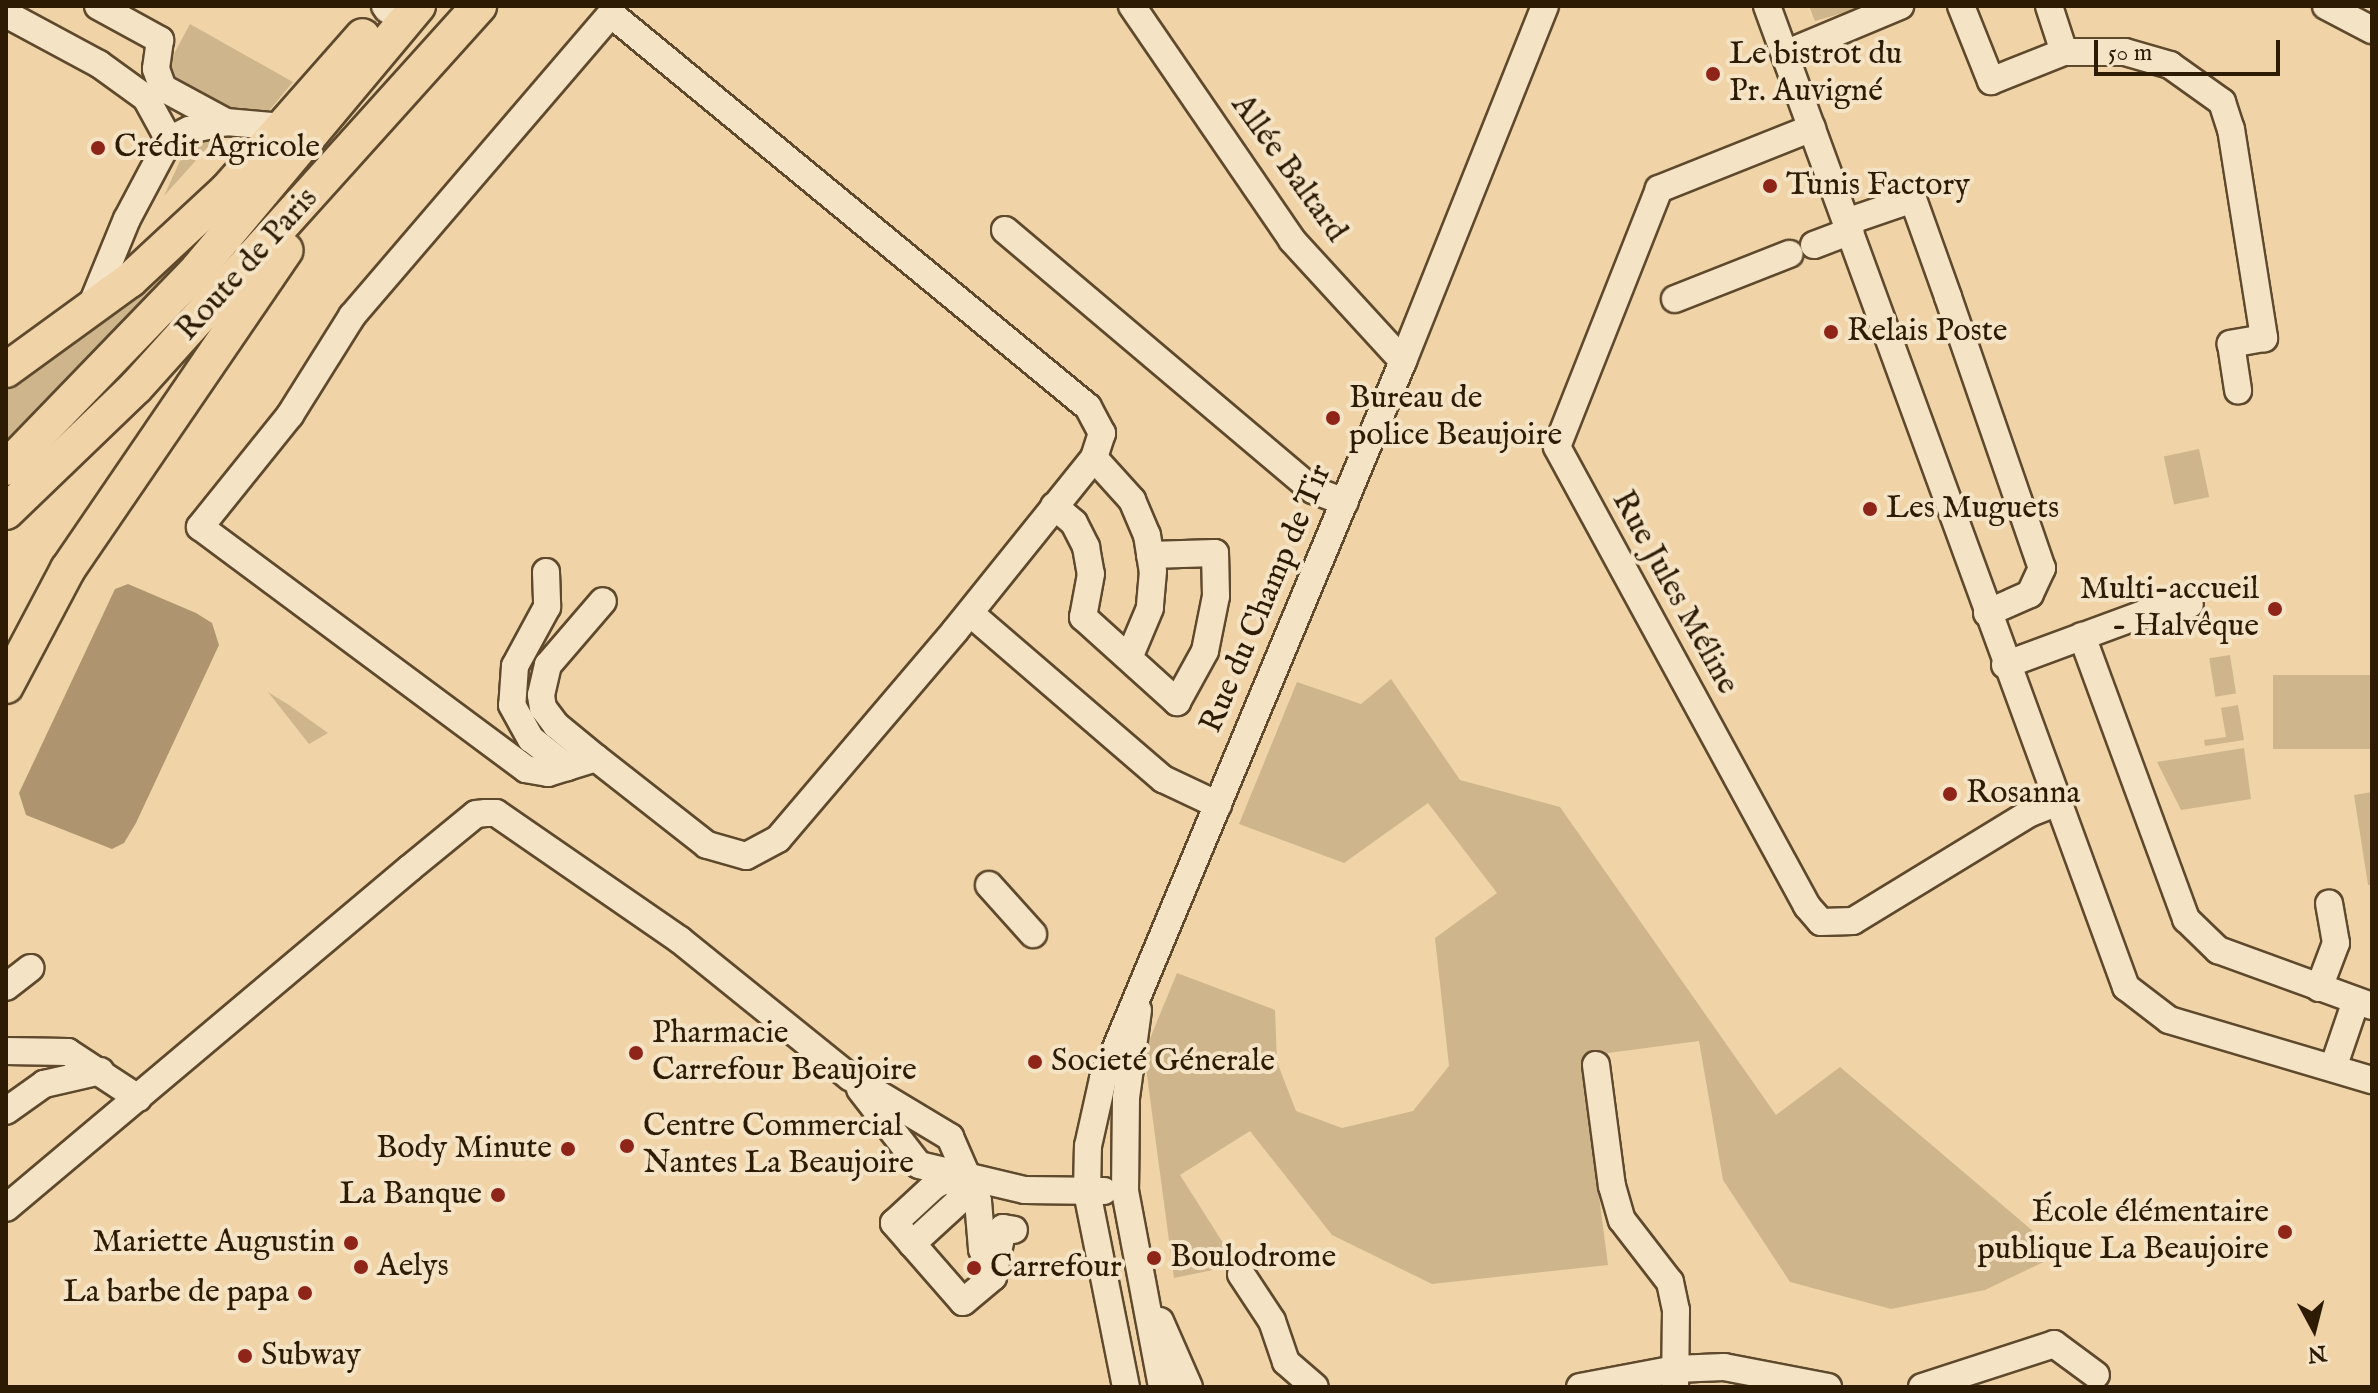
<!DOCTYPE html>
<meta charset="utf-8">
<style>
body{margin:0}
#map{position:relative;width:2378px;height:1393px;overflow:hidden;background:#f0d4a7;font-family:"IM FELL English",serif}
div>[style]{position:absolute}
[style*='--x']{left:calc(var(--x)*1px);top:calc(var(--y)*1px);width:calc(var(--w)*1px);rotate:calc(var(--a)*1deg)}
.green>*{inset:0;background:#cfb58b;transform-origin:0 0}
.water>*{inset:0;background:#ae9570}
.roads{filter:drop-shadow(2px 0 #5e492d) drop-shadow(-2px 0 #5e492d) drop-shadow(0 2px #5e492d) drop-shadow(0 -2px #5e492d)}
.minor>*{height:26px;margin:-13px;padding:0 13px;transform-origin:13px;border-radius:13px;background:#f5e3c6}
.major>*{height:34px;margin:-17px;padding:0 17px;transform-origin:17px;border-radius:17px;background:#f0d4a7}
.dots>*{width:22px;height:22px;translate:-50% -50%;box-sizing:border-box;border:4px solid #f5e3c6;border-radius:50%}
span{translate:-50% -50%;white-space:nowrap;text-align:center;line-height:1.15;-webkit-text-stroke:8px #f5e3c6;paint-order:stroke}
.poi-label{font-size:32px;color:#2d1b04}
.left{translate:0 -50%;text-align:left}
.right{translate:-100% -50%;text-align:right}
.street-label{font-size:32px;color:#2d1b04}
.frame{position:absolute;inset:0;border:8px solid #2d1b04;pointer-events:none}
.north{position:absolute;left:2274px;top:1289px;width:80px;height:80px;-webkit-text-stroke:6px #f5e3c6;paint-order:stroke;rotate:173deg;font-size:22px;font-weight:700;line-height:32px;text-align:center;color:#2d1b04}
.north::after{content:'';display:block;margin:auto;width:28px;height:36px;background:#2d1b04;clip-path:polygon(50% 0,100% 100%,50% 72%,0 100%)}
.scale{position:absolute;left:2094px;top:40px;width:186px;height:36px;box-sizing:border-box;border:4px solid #2d1b04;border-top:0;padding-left:10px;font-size:24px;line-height:28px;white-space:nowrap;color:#2d1b04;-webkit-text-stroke:6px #f5e3c6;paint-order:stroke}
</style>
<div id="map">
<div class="green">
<div style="clip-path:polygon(1809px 6px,1867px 6px,1815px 21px)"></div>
<div style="clip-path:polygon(190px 24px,293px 82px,268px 112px,230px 109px,177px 86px,169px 63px)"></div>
<div style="clip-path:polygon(217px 137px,164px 196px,189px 141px)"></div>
<div style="clip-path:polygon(165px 259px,177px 270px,6px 446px,6px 387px)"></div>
<div style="left:2199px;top:449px;width:49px;height:36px;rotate:78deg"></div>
<div style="left:2230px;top:655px;width:39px;height:21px;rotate:81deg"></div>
<div style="left:2372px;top:675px;width:74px;height:99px;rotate:90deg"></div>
<div style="clip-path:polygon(1391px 679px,1460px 780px,1560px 807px,1776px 1115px,1840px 1067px,2060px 1254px,1985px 1290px,1891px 1309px,1790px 1282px,1723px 1180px,1699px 1041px,1608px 1053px,1586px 1096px,1608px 1265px,1432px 1284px,1332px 1235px,1250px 1131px,1180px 1175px,1237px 1265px,1174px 1278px,1144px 1053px,1177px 973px,1275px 1010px,1277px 1062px,1296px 1111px,1342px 1128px,1413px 1111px,1449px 1066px,1435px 938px,1497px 893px,1428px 803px,1344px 863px,1239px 824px,1297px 682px,1361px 704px)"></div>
<div style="clip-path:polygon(268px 692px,289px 705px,328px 733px,309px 744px)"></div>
<div style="clip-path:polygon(2238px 705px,2244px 740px,2205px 746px,2204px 740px,2226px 737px,2221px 708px)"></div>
<div style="clip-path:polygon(2244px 748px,2251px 799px,2181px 810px,2157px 762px)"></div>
<div style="clip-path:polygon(2372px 792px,2372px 885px,2368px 885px,2354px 795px)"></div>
</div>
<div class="water">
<div style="clip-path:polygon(128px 584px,196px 613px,212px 623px,219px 645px,136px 823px,124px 843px,112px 849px,26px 815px,19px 793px,115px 589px)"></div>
</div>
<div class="roads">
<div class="minor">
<div style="--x:98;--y:6;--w:71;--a:28.7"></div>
<div style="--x:160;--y:40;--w:29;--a:98"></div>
<div style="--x:156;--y:69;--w:20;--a:70"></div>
<div style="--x:163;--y:88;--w:72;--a:28.4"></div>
<div style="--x:385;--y:6;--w:4;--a:56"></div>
<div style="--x:1132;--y:6;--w:283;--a:55.6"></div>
<div style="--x:1292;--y:240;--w:164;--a:47.5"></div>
<div style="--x:1767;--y:6;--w:1045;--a:69.9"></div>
<div style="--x:2126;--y:987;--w:54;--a:37.5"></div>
<div style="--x:2169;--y:1020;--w:212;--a:16.5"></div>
<div style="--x:1961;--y:6;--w:81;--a:68.2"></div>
<div style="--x:1991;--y:81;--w:79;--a:-21.7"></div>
<div style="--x:2064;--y:52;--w:48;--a:-108.1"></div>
<div style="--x:2326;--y:6;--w:52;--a:27.6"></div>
<div style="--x:6;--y:14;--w:106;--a:28.3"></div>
<div style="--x:99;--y:64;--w:58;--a:35.9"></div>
<div style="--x:146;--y:98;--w:48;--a:61.3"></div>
<div style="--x:611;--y:14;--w:618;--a:39.49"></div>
<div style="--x:1088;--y:407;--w:30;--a:62"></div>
<div style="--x:1102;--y:433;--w:26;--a:108"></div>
<div style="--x:1094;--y:458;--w:222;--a:128.8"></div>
<div style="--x:955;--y:631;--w:273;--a:130.4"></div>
<div style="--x:778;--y:839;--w:36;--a:152"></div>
<div style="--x:746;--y:856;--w:41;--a:-164.2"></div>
<div style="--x:707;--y:845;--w:141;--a:-141.9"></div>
<div style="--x:596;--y:758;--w:50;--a:162.6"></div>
<div style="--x:548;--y:773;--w:22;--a:-170"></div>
<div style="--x:526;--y:769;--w:406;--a:-143.4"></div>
<div style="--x:200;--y:527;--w:144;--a:-51.2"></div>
<div style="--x:290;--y:415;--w:117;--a:-57.9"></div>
<div style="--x:352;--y:316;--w:398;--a:-49.4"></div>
<div style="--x:2064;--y:52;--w:61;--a:0"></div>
<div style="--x:2125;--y:52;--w:47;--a:16.1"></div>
<div style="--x:2170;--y:65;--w:64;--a:35.4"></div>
<div style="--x:2222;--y:102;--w:28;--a:72"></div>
<div style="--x:2231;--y:129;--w:212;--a:81"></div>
<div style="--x:2264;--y:338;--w:34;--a:170"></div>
<div style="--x:2231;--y:344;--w:47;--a:81.3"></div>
<div style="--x:1785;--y:54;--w:125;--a:-22.7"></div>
<div style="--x:1812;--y:128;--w:165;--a:158.3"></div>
<div style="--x:1659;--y:189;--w:277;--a:111.6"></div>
<div style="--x:1557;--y:447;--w:523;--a:61.42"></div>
<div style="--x:1807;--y:906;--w:21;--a:49"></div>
<div style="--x:1821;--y:922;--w:32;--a:-2"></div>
<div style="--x:1853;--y:921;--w:207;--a:-31.4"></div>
<div style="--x:2030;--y:813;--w:28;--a:-21"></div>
<div style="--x:1846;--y:222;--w:71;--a:-18.9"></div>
<div style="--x:1913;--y:199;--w:104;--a:70.3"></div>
<div style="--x:1948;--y:297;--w:287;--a:70.9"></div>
<div style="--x:2042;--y:568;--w:29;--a:115"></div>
<div style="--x:2030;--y:594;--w:47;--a:156.2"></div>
<div style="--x:1005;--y:230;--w:403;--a:40.2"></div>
<div style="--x:1313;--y:490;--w:34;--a:21"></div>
<div style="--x:1814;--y:245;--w:39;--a:-21"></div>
<div style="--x:1675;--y:299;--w:123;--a:-21.5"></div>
<div style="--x:90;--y:309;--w:97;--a:-67.7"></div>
<div style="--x:127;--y:219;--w:89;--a:-62"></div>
<div style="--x:169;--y:140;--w:22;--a:-27"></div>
<div style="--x:189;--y:130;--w:38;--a:-12"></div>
<div style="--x:226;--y:122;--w:57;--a:5"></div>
<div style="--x:1094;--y:458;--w:57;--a:47.9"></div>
<div style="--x:1132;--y:500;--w:38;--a:67"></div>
<div style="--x:1147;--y:535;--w:36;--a:81"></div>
<div style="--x:1153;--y:571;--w:37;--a:95"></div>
<div style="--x:1150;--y:608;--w:54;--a:112.8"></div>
<div style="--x:1054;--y:506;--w:26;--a:40"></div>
<div style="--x:1074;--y:523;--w:27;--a:63"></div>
<div style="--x:1086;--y:547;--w:27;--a:80"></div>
<div style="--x:1091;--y:574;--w:44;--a:100.5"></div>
<div style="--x:1083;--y:617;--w:127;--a:42.1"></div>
<div style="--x:1177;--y:702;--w:58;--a:-61.2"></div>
<div style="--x:1205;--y:651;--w:56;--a:-78.7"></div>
<div style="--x:1216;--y:596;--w:43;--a:-91.3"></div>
<div style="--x:1215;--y:553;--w:65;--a:178.2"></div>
<div style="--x:546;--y:572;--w:35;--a:88"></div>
<div style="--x:547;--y:607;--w:67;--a:118.5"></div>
<div style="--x:515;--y:666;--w:39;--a:94"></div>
<div style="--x:512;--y:705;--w:39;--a:61"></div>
<div style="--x:531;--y:739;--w:46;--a:37.9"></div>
<div style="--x:970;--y:613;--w:255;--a:40.7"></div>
<div style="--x:1163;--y:779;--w:61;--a:25.3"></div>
<div style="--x:2082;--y:636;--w:302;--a:69.8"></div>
<div style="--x:2186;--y:919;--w:45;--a:44.1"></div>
<div style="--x:2218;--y:950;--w:164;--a:20"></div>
<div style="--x:2005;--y:665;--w:164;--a:-20.3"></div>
<div style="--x:2159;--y:608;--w:31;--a:-7"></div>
<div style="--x:596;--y:758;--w:52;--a:-140.5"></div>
<div style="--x:556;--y:725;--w:21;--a:-127"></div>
<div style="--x:543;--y:708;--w:13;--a:-99"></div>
<div style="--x:541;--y:695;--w:31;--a:-77"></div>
<div style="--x:548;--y:665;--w:84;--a:-49.3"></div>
<div style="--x:989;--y:885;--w:66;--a:48.1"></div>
<div style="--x:6;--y:987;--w:31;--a:-38"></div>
<div style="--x:2319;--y:988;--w:48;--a:-69.3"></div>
<div style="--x:2336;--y:943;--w:40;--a:-100"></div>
<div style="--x:1138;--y:1010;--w:89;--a:97.8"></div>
<div style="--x:1126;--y:1098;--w:93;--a:90.6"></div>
<div style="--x:1125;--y:1191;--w:199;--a:79.3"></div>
<div style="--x:6;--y:1051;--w:62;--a:0.9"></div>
<div style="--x:68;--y:1052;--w:84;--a:33.3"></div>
<div style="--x:1596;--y:1065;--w:122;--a:82.5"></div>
<div style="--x:1612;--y:1186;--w:35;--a:74"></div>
<div style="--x:1622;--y:1220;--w:78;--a:52.3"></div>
<div style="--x:1670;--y:1282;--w:29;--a:78"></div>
<div style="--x:1676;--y:1310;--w:77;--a:90.7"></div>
<div style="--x:2333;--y:1068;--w:71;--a:-71.1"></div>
<div style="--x:860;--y:1089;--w:96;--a:52.2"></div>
<div style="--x:919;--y:1165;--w:109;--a:13.3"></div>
<div style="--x:1025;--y:1190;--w:79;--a:0.7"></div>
<div style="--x:6;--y:1111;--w:47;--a:-35.4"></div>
<div style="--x:44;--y:1084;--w:58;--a:-12.8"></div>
<div style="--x:6;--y:1208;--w:528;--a:-40.08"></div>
<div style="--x:410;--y:868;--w:85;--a:-39.3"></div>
<div style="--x:476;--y:814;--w:10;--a:-6"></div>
<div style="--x:486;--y:813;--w:10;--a:0"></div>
<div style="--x:496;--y:813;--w:224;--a:34.6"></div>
<div style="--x:680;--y:940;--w:218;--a:38.9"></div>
<div style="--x:850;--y:1077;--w:117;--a:31"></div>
<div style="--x:950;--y:1137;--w:70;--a:66.4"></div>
<div style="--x:978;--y:1201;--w:48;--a:85.2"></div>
<div style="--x:982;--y:1249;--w:30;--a:69"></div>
<div style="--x:993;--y:1277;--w:39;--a:140"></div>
<div style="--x:963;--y:1302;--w:105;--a:-131.1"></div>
<div style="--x:894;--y:1223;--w:56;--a:-42.8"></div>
<div style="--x:935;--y:1185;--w:30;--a:-26"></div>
<div style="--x:912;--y:1244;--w:64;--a:-42.5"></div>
<div style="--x:959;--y:1201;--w:29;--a:-84"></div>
<div style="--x:1241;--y:1274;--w:56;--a:56.6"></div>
<div style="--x:1272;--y:1321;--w:43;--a:71.1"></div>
<div style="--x:1286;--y:1362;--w:38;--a:41"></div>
<div style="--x:993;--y:1277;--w:50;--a:-78.5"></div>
<div style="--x:1003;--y:1228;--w:11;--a:10"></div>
<div style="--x:1160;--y:1321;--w:72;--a:66.3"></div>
<div style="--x:1126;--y:1387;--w:199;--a:-101.3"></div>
<div style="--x:1087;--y:1192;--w:46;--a:-88.8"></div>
<div style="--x:1088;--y:1146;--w:69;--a:-77.4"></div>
<div style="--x:1103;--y:1079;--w:778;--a:-67.32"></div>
<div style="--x:1403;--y:361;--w:382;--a:-68.2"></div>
<div style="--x:1580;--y:1387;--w:97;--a:-10.7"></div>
<div style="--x:1675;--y:1369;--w:49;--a:-2.3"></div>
<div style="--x:1724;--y:1367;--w:106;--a:10.9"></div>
<div style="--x:1922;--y:1387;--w:139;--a:-18"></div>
<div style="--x:2054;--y:1344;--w:52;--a:36.4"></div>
</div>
<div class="major">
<div style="--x:6;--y:370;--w:153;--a:-36"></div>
<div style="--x:130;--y:280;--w:132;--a:-42.9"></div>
<div style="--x:227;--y:190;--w:205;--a:-48.6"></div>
<div style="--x:6;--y:468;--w:277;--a:-46"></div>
<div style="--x:198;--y:269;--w:343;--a:-50.1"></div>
<div style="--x:6;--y:512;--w:180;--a:-43.9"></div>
<div style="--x:136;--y:387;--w:513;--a:-48"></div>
<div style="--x:6;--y:686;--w:132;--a:-62.1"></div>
<div style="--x:68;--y:569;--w:386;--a:-55.7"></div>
</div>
</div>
<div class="dots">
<div style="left:1713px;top:74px;background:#8f2418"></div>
<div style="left:98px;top:148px;background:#8f2418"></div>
<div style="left:1770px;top:186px;background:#8f2418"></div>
<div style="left:1831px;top:332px;background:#8f2418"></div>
<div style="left:1333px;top:418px;background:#8f2418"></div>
<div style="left:1870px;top:509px;background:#8f2418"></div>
<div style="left:2275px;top:609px;background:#8f2418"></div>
<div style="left:1950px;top:794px;background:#8f2418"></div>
<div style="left:636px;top:1053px;background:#8f2418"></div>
<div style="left:1035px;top:1062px;background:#8f2418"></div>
<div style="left:627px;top:1146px;background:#8f2418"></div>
<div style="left:568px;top:1149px;background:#8f2418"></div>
<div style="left:498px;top:1195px;background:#8f2418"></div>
<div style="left:2285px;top:1232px;background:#8f2418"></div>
<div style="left:351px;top:1243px;background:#8f2418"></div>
<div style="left:1154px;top:1258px;background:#8f2418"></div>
<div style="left:361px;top:1267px;background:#8f2418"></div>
<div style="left:974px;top:1268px;background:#8f2418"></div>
<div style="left:305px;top:1293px;background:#8f2418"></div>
<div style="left:245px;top:1356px;background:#8f2418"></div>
</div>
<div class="poi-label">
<span class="left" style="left:1729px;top:74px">Le bistrot du<br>Pr. Auvigné</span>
<span class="left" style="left:114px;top:148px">Crédit Agricole</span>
<span class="left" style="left:1786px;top:186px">Tunis Factory</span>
<span class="left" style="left:1847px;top:332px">Relais Poste</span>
<span class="left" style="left:1349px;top:418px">Bureau de<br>police Beaujoire</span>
<span class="left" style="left:1886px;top:509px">Les Muguets</span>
<span class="right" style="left:2259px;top:609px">Multi-accueil<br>- Halvêque</span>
<span class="left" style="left:1966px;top:794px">Rosanna</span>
<span class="left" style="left:652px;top:1053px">Pharmacie<br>Carrefour Beaujoire</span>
<span class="left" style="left:1051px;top:1062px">Societé Génerale</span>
<span class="left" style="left:643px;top:1146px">Centre Commercial<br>Nantes La Beaujoire</span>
<span class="right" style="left:552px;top:1149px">Body Minute</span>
<span class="right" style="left:482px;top:1195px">La Banque</span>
<span class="right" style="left:2269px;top:1232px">École élémentaire<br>publique La Beaujoire</span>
<span class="right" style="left:335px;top:1243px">Mariette Augustin</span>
<span class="left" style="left:1170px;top:1258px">Boulodrome</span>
<span class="left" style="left:377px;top:1267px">Aelys</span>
<span class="left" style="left:990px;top:1268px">Carrefour</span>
<span class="right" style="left:289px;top:1293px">La barbe de papa</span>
<span class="left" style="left:261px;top:1356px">Subway</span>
</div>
<div class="street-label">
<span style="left:1288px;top:169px;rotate:54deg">Allée Baltard</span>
<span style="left:248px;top:265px;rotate:-48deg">Route de Paris</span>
<span style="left:1674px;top:593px;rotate:61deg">Rue Jules Méline</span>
<span style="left:1267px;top:599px;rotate:-67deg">Rue du Champ de Tir</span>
</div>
<div class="frame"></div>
<div class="north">N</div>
<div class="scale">50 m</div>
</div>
